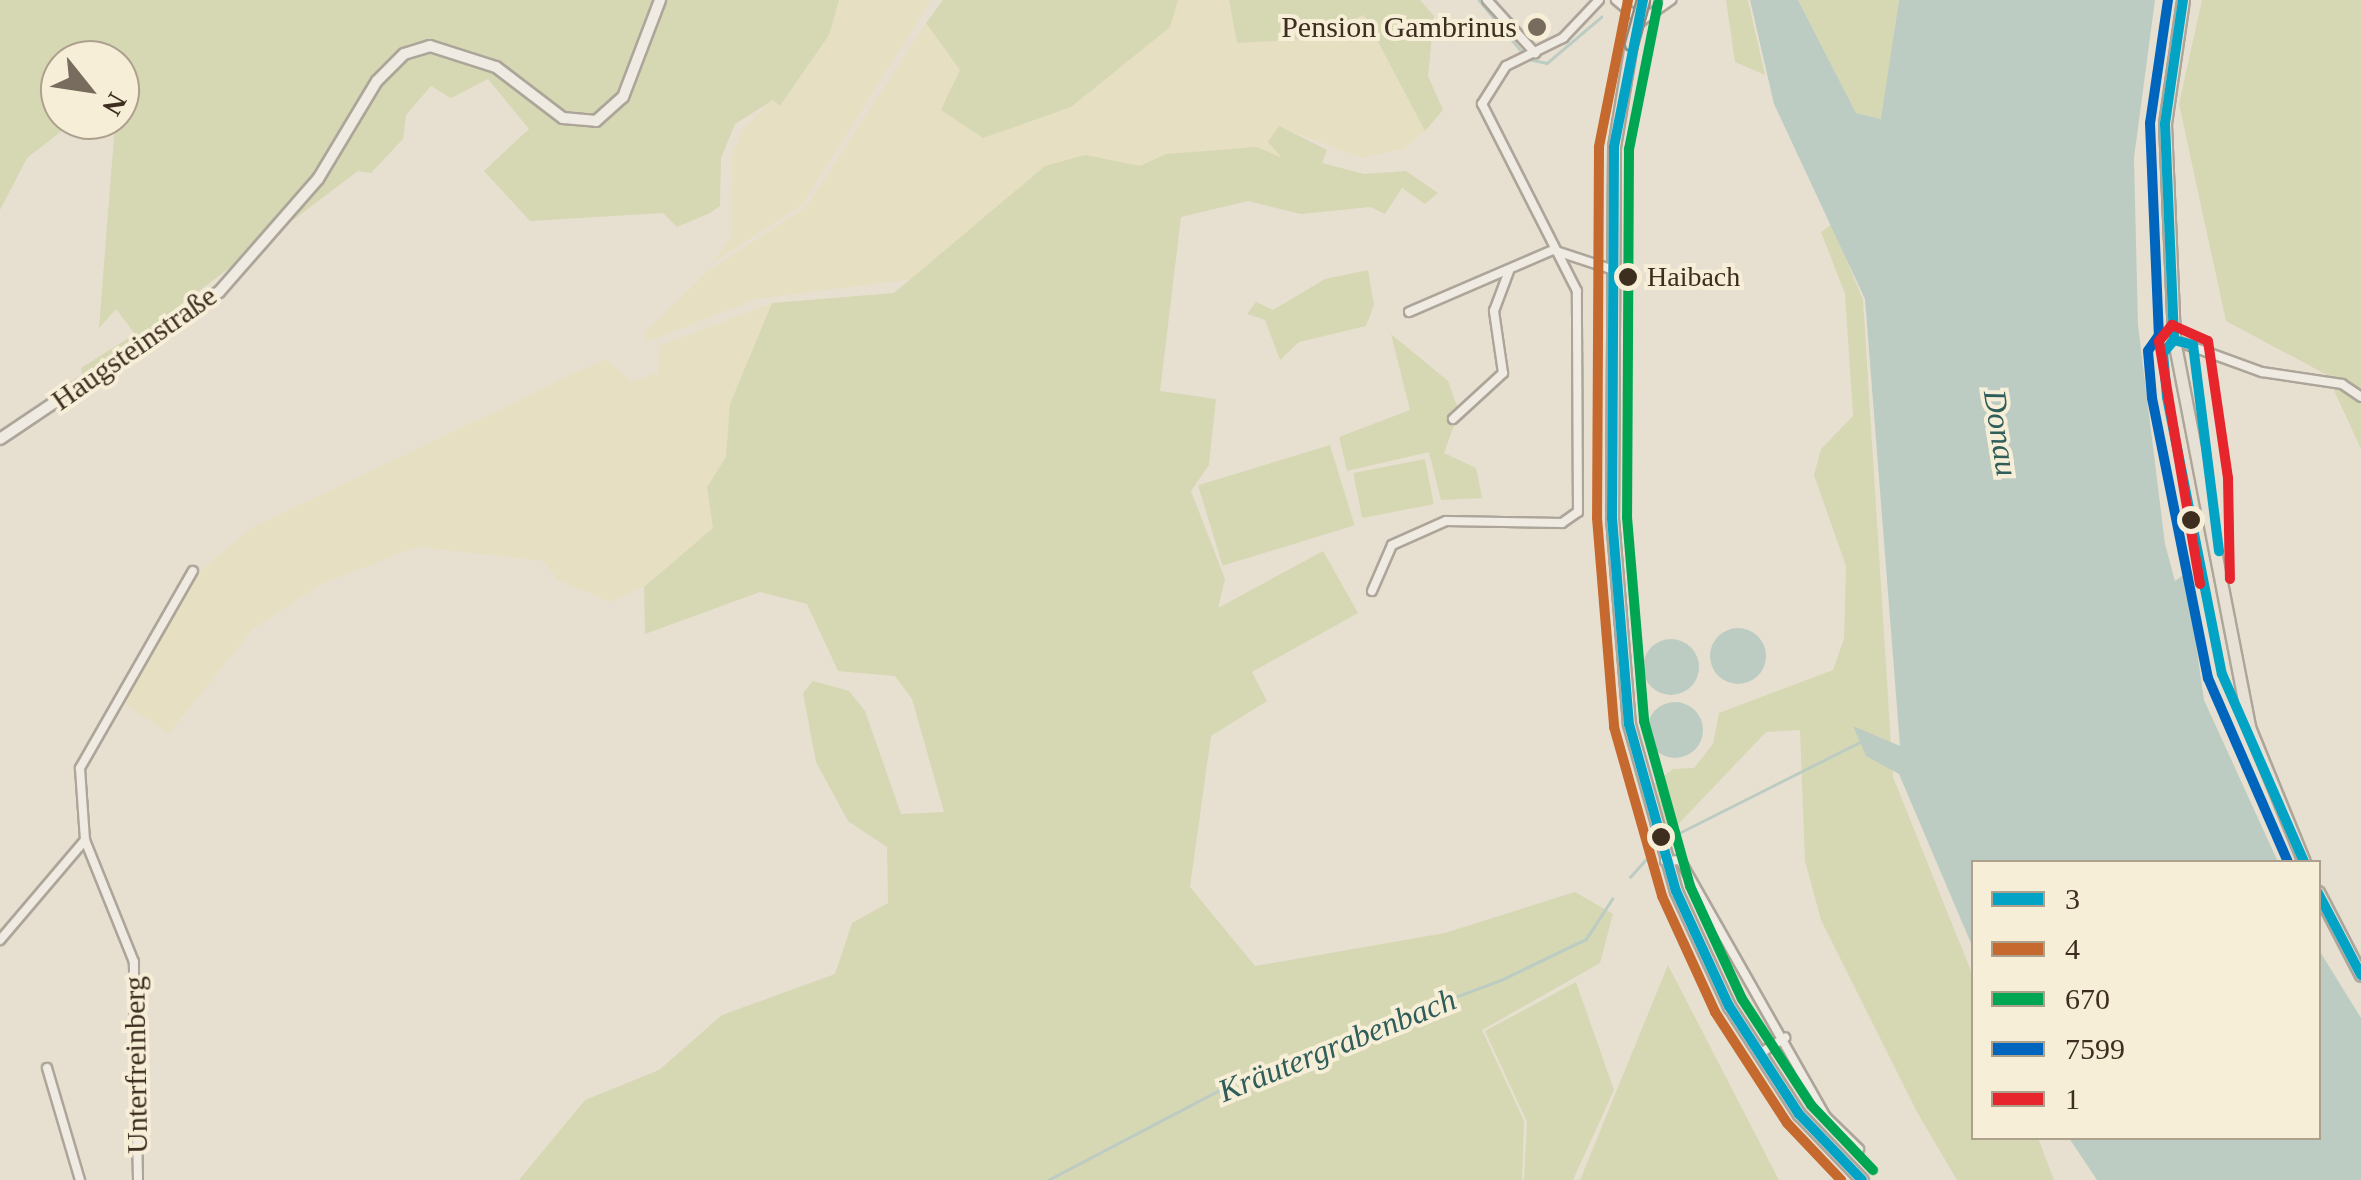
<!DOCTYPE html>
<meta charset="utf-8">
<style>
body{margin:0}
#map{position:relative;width:2361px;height:1180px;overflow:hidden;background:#e7e0d1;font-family:Georgia,serif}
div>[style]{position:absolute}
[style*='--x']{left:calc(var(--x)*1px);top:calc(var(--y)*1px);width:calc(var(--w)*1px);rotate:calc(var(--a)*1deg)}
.farmland>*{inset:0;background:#e6dfc2}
.green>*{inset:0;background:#d6d7b3;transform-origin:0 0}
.water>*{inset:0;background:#bcccc2}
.round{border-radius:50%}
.stream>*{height:2.5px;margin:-1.25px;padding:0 1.25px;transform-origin:1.25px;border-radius:1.25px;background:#bcccc2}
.roads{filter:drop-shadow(2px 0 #ada599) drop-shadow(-2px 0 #ada599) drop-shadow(0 2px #ada599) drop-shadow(0 -2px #ada599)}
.minor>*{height:8px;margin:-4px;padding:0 4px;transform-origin:4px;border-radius:4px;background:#efebe3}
.secondary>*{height:10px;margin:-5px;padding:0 5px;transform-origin:5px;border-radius:5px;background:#efebe3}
.primary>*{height:11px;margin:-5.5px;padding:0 5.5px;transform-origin:5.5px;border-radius:5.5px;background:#e6e1d4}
.bridges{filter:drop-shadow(2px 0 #928b80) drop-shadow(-2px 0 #928b80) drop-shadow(0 2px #928b80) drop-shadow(0 -2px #928b80)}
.primary-bridge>*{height:11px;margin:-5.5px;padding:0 5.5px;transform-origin:5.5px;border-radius:5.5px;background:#e6e1d4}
.bus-1>*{height:10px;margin:-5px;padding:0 5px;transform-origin:5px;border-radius:5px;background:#03a3c5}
.bus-2>*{height:10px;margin:-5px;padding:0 5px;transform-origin:5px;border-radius:5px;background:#c6692e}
.bus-3>*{height:10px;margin:-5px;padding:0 5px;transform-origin:5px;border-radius:5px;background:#00a651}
.bus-4>*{height:10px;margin:-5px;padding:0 5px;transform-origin:5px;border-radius:5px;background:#0065bd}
.bus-5>*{height:10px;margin:-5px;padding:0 5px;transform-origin:5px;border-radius:5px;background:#e6252c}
.dots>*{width:28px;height:28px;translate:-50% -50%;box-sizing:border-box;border:5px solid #f7eed8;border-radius:50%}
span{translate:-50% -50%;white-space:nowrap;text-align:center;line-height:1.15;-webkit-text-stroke:8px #f7eed8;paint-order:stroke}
.bus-label{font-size:28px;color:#3d2e20}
.left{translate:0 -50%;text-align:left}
.poi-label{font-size:30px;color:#3d2e20}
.right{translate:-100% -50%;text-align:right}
.street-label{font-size:30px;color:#3d2e20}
.water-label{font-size:32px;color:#2f5d5a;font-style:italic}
.legend{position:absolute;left:1971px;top:860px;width:350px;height:280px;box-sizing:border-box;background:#f7eed8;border:2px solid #ada18e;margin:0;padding:12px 18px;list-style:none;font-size:30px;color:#3d2e20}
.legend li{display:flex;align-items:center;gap:20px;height:50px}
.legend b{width:50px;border:2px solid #ada18e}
.north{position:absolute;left:40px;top:40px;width:100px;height:100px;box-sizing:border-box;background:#f7eed8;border:2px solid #ada18e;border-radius:50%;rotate:120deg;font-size:28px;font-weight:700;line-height:40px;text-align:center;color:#3d2e20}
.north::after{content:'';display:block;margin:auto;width:35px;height:45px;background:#786c5e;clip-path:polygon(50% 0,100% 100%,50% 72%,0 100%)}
</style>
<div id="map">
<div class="farmland">
<div style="clip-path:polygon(839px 0,931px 0,802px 205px,712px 263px,731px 237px,732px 154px,742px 131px,773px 99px,781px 106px,829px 35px)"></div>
<div style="clip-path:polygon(1178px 0,1229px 0,1237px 42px,1303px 39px,1364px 14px,1425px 131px,1403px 149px,1362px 158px,1279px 127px,1282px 158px,1257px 147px,1166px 154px,1141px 166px,1045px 167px,913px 279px,756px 299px,647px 342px,644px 333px,707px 272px,806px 207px,926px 23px,960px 70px,1170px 27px)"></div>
<div style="clip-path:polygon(772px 303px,730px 404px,726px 457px,707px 487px,713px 528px,644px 587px,611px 602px,558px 580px,543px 561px,417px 547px,321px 584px,253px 629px,168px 734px,122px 701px,194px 576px,251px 528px,605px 359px,631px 381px,658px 373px,659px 346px)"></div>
</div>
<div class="green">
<div style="clip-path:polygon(0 0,839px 0,829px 35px,780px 106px,773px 100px,735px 124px,721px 158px,720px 206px,710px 213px,677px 227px,663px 213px,530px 221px,484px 171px,529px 129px,488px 79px,451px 98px,431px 86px,406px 115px,403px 139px,371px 173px,358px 171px,82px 379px,81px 368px,135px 334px,116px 309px,99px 328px,120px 60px,60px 60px,60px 120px,97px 120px,72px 123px,27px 158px,0 210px)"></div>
<div style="clip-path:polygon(943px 0,1178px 0,1170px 27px,1071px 107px,983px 138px,941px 110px,960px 70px,926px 23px)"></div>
<div style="clip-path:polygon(1229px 0,1420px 0,1434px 16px,1428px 76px,1443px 110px,1425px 131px,1364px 15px,1303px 39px,1237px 43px)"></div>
<div style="clip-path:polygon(1726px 0,1748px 0,1765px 75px,1735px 62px)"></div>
<div style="clip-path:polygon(1798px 0,1899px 0,1882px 119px,1856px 113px)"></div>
<div style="clip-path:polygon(2202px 0,2361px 0,2361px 449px,2327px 375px,2226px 321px,2179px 104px)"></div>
<div style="clip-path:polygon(1279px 126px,1327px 150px,1322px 163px,1364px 174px,1406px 171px,1438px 193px,1425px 204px,1402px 188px,1385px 214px,1370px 207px,1301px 214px,1248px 201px,1181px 217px,1160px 391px,1216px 399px,1209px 465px,1191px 491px,1225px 579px,1218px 608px,1323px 551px,1358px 613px,1252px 672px,1267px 701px,1211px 736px,1190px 887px,1255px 966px,1445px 933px,1575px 892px,1613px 914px,1600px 963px,1482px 1030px,1524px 1121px,1522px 1180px,519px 1180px,585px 1100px,659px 1070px,722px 1015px,835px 974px,852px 923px,888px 903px,887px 847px,848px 821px,816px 762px,803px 693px,813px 681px,849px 691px,865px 711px,901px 814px,944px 812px,912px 699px,895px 676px,838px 671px,807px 604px,760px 592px,645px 634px,644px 587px,713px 528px,707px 487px,726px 457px,730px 404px,772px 303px,894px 293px,1045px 166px,1085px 155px,1140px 166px,1166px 154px,1257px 147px,1282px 158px,1268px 142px)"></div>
<div style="clip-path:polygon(1832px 224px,1863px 300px,1893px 777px,1973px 976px,1974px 1138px,2038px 1138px,2054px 1180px,1957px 1180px,1917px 1112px,1821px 920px,1805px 861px,1800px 730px,1766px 732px,1666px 837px,1649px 787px,1673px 769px,1694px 768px,1713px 744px,1719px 713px,1833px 670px,1844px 639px,1846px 566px,1814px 475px,1821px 449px,1853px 416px,1845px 294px,1821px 232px)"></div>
<div style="clip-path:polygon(1368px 270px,1374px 305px,1366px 326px,1299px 342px,1280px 360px,1265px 320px,1247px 314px,1256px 302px,1273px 310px,1325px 279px)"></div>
<div style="clip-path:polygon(1391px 334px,1448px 381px,1459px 412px,1444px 453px,1476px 468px,1482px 498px,1441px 500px,1429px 452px,1347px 471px,1339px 437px,1410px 410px)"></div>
<div style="left:1330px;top:445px;width:84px;height:138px;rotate:73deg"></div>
<div style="left:1425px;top:459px;width:46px;height:73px;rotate:79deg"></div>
<div style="clip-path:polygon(1668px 965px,1779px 1180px,1580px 1180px)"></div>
<div style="clip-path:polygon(1576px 982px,1614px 1090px,1573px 1180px,1524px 1180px,1527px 1122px,1485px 1031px)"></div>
</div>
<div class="water">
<div style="clip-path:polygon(1750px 0,1798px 0,1856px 113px,1881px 119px,1899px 0,2155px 0,2134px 158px,2138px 325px,2165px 544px,2175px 581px,2186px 573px,2204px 700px,2278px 862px,1974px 862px,1973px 948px,1899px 774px,1866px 756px,1853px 726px,1900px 746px,1865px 299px,1774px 104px)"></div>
<div class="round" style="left:1710px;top:628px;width:56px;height:56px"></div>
<div class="round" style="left:1643px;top:639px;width:56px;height:56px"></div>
<div class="round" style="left:1647px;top:702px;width:56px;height:56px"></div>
<div style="clip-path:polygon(2319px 950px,2361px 1018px,2361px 1180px,2097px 1180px,2069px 1138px,2318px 1138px)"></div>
</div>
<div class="stream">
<div style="--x:1479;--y:0;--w:69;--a:50.3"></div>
<div style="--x:1528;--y:59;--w:19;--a:12"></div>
<div style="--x:1547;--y:63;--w:71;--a:-40.4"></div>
<div style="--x:1675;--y:835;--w:207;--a:-26.7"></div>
<div style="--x:1630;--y:877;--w:30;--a:-48"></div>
<div style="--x:1048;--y:1180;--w:230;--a:-27.7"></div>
<div style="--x:1252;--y:1073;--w:266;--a:-20.5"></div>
<div style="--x:1501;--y:980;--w:94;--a:-25.8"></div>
<div style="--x:1586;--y:939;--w:48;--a:-57"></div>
</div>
<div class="roads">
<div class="minor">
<div style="--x:1487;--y:0;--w:72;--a:47.8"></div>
<div style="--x:1616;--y:0;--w:33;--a:40"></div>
<div style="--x:1641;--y:21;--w:37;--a:-35"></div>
<div style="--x:1409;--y:312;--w:157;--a:-23.3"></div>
<div style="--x:1553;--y:250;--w:64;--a:18.2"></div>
<div style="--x:2174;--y:340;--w:94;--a:20"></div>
<div style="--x:2262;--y:372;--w:81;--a:8.5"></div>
<div style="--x:2342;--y:384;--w:23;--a:34"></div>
<div style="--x:1453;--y:419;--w:68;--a:-42.6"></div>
<div style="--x:1503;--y:373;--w:63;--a:-98.3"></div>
<div style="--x:1494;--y:311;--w:43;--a:-69.4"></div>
<div style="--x:1372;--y:591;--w:50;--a:-66.5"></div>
<div style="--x:1392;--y:545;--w:59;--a:-24"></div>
<div style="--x:1446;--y:521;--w:116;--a:1"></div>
<div style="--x:1562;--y:523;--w:19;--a:-35"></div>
<div style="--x:1578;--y:512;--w:221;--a:-90.3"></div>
<div style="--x:1577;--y:291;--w:210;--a:-116.9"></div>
<div style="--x:1482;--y:104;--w:45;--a:-57.7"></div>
<div style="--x:1506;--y:66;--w:64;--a:-26.2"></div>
<div style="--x:1563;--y:38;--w:52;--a:-46.5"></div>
<div style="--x:1665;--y:861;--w:15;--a:-4"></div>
<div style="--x:1680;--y:860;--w:296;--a:60.4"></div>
<div style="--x:1826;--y:1117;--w:46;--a:44.1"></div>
<div style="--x:0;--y:940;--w:131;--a:-49.6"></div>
<div style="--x:1759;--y:1054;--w:31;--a:-32"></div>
<div style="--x:47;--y:1068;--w:117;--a:73.6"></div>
<div style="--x:138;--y:1180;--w:218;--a:-91.1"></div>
<div style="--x:134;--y:962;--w:131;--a:-111.9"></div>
<div style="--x:85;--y:840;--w:72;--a:-94"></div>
<div style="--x:80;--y:768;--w:227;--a:-60.2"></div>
</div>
<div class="secondary">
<div style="--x:0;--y:439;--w:264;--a:-33.9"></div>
<div style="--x:219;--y:292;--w:150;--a:-48.8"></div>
<div style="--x:318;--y:179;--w:114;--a:-59"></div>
<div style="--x:377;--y:81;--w:38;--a:-45"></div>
<div style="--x:404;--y:54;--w:27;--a:-17"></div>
<div style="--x:430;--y:46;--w:69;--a:17.7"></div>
<div style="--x:496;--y:67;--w:84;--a:37.3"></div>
<div style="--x:563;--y:118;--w:33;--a:5"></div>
<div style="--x:596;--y:121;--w:36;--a:-42"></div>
<div style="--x:623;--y:97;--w:104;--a:-69.1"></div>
</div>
<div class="primary">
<div style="--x:2183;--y:0;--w:125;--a:98.3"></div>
<div style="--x:2165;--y:124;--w:216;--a:87.6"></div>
<div style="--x:2174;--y:340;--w:394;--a:79"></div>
<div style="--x:2249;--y:727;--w:146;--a:67.8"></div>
<div style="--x:1631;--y:44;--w:104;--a:99.4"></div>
<div style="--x:1614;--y:147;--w:371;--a:90.3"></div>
<div style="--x:1612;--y:518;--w:207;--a:85.3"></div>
<div style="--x:1629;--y:724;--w:173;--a:74.3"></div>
<div style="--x:1676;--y:891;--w:127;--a:65.3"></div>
<div style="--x:1729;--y:1006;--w:129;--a:57.1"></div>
<div style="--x:1799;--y:1114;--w:91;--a:46.3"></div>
<div style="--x:2318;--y:892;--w:93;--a:62.6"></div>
</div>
</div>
<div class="bridges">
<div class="primary-bridge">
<div style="--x:1631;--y:44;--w:46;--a:-74.7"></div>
</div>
</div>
<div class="bus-1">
<div style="--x:1643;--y:0;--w:150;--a:101.2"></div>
<div style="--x:1614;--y:147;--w:371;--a:90.3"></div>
<div style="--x:1612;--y:518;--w:207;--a:85.3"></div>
<div style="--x:1629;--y:724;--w:173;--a:74.3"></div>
<div style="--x:1676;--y:891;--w:127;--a:65.3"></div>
<div style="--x:1729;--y:1006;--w:129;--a:57.1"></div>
<div style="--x:1799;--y:1114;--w:91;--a:46.3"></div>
<div style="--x:2183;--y:0;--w:125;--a:98.3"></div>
<div style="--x:2165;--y:124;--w:216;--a:87.6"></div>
<div style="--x:2174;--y:340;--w:17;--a:130"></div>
<div style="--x:2163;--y:353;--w:44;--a:84.8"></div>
<div style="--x:2167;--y:397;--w:282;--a:78.8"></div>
<div style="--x:2222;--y:674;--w:205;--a:66.4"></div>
<div style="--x:2174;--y:340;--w:20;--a:15"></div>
<div style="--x:2193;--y:345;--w:208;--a:82.8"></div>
<div style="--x:2318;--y:893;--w:93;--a:62.3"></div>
</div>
<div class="bus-2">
<div style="--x:1628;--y:0;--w:150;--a:101.2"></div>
<div style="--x:1599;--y:147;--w:371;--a:90.3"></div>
<div style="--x:1597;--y:518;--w:210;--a:85.3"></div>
<div style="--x:1614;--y:727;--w:176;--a:74.1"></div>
<div style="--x:1662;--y:896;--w:128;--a:65.4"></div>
<div style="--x:1715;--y:1012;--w:132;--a:57"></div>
<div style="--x:1787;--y:1123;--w:79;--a:46.5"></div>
</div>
<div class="bus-3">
<div style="--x:1658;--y:3;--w:149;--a:101.2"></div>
<div style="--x:1629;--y:149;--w:368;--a:90.3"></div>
<div style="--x:1627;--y:517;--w:205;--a:85.2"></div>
<div style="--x:1644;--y:721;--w:171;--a:74.4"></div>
<div style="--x:1690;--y:886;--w:124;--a:65.3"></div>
<div style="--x:1742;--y:999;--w:126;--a:56.9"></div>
<div style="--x:1811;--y:1105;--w:90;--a:46.4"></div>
</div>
<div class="bus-4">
<div style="--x:2168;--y:0;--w:124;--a:98.3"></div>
<div style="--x:2150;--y:123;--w:212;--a:87.6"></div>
<div style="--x:2159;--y:335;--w:19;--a:125"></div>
<div style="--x:2148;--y:351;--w:47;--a:85.1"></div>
<div style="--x:2152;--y:398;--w:286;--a:78.7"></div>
<div style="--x:2208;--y:678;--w:201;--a:66.5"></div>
</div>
<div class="bus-5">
<div style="--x:2200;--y:584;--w:246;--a:-99.6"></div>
<div style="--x:2159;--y:341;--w:21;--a:-51"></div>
<div style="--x:2172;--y:325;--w:39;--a:24"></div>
<div style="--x:2208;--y:341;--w:138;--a:81.7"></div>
<div style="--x:2228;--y:478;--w:101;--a:88.9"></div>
</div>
<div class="dots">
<div style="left:1537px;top:27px;background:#786c5e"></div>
<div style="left:1628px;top:277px;background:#3d2e20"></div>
<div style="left:2191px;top:520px;background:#3d2e20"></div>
<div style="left:1661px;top:837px;background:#3d2e20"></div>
</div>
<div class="bus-label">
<span class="left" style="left:1647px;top:277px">Haibach</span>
</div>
<div class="poi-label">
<span class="right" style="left:1517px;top:27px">Pension Gambrinus</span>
</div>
<div class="street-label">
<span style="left:134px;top:348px;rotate:-35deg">Haugsteinstraße</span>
<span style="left:136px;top:1065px;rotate:-91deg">Unterfreinberg</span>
</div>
<div class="water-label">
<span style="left:2001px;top:433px;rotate:81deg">Donau</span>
<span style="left:1337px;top:1045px;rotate:-22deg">Kräutergrabenbach</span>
</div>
<ul class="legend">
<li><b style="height:12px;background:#03a3c5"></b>3</li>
<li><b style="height:12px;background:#c6692e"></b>4</li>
<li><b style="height:12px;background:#00a651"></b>670</li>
<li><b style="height:12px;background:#0065bd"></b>7599</li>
<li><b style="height:12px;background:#e6252c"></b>1</li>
</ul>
<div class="north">N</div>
</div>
